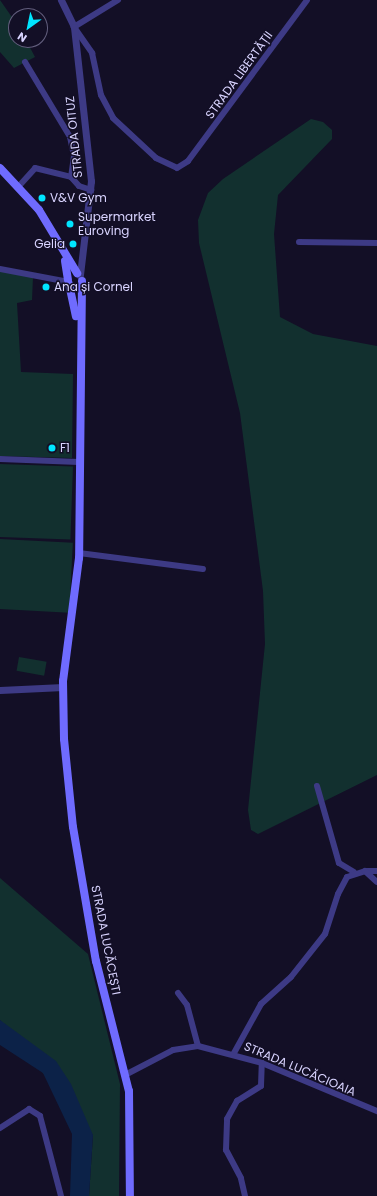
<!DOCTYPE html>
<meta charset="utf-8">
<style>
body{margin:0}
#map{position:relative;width:377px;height:1196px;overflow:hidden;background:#130f26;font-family:Poppins,sans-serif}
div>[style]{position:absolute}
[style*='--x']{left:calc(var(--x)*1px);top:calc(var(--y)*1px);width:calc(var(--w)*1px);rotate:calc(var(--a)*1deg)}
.green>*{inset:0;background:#12302f;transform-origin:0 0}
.water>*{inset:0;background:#0c2248}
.minor>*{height:6px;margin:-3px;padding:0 3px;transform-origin:3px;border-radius:3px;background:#3d3a85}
.tertiary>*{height:7px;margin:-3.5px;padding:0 3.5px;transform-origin:3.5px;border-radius:3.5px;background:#3d3a85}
.secondary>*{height:8px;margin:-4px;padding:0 4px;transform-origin:4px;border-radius:4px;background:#6f6bff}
.dots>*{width:11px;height:11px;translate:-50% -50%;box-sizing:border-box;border:2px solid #130f26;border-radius:50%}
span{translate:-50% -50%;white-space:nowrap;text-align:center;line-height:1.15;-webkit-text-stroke:3px #130f26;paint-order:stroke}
.street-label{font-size:12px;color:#d9d4ff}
.poi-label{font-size:12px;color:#d9d4ff}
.left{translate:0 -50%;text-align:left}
.right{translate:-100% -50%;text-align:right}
.north{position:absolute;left:8px;top:8px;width:40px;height:40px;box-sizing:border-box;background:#130f26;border:1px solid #625e7d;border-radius:50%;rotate:213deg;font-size:11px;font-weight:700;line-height:16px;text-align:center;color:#d9d4ff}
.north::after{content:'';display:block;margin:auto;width:14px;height:18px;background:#00e5ff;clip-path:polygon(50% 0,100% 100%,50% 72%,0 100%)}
</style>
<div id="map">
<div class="green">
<div style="clip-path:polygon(0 0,16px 23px,16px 40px,26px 40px,35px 57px,14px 68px,0 52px)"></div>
<div style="clip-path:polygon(311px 119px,323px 122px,332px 130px,332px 139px,278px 195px,274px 234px,280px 317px,313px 334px,377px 346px,377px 775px,258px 834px,251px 830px,248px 810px,265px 644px,263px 591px,240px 413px,199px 243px,198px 220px,208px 193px,223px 179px)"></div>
<div style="clip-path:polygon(0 271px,33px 277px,32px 300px,17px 303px,21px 372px,73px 374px,72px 458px,0 456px)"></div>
<div style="left:0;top:464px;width:73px;height:73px;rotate:2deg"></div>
<div style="left:0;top:539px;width:73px;height:70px;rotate:3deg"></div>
<div style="left:19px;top:657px;width:28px;height:14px;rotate:10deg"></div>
<div style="clip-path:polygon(0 878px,88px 954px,120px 1084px,119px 1196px,89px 1196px,93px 1135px,0 1020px)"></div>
</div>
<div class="water">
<div style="clip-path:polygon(0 1020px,56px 1061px,71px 1084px,93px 1135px,89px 1196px,70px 1196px,72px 1134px,43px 1073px,0 1045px)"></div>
</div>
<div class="minor">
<div style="--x:118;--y:0;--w:52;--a:148.5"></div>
<div style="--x:74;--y:27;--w:32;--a:55"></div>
<div style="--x:92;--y:53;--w:43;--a:77.9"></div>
<div style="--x:101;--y:95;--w:26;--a:62"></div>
<div style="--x:113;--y:118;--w:59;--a:42.9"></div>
<div style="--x:156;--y:158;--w:23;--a:25"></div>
<div style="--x:177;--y:168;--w:13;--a:-32"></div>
<div style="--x:188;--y:161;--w:200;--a:-53.5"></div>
<div style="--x:25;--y:62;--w:87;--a:59"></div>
<div style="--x:70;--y:137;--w:19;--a:78"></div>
<div style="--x:74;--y:156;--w:21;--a:98"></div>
<div style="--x:19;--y:186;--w:24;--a:-48"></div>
<div style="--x:35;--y:168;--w:37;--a:14"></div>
<div style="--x:71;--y:177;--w:12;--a:48"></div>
<div style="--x:79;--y:186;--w:13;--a:18"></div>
<div style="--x:299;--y:242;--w:78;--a:0.7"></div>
<div style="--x:0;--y:269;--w:70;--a:10.7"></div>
<div style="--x:0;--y:459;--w:79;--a:2.2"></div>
<div style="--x:79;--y:553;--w:125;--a:7.4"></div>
<div style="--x:317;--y:786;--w:80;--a:74.1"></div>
<div style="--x:339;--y:863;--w:17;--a:31"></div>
<div style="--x:366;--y:871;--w:11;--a:0"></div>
<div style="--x:178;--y:993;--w:15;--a:53"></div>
<div style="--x:187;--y:1005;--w:42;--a:75"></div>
<div style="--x:234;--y:1053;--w:56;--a:-61.1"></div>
<div style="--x:261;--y:1004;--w:40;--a:-42"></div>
<div style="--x:291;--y:977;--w:55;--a:-51.7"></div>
<div style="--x:325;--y:934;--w:42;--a:-72"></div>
<div style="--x:338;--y:894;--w:19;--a:-62"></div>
<div style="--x:347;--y:877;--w:19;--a:-18"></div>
<div style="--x:365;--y:871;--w:16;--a:43"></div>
<div style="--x:125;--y:1075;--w:54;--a:-27.5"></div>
<div style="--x:173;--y:1050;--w:25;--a:-9"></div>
<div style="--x:198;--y:1046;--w:66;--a:14.9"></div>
<div style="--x:262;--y:1063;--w:125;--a:22.7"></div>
<div style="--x:0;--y:1128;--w:35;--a:-33"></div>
<div style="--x:29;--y:1109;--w:13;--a:32"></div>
<div style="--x:40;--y:1116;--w:83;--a:75.3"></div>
<div style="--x:245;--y:1196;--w:18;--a:-103"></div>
<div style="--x:241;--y:1178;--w:32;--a:-118"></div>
<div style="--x:226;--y:1150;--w:31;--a:-88"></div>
<div style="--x:227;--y:1119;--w:21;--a:-61"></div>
<div style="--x:237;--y:1101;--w:28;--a:-32"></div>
<div style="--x:261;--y:1086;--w:23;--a:-88"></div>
</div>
<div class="tertiary">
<div style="--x:61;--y:0;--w:30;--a:64"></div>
<div style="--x:74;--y:27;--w:155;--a:83.7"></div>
<div style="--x:91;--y:181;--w:95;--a:96.7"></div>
<div style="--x:0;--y:690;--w:63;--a:-2.7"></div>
</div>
<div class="secondary">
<div style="--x:0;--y:168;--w:57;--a:47.1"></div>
<div style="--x:39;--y:210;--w:74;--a:58.9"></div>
<div style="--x:65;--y:261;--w:19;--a:81"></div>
<div style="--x:82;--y:281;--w:277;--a:90.6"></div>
<div style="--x:79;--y:558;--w:124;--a:97.4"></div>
<div style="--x:63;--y:681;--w:58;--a:89"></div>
<div style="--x:64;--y:739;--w:88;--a:84.2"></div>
<div style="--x:73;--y:827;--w:136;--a:80.3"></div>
<div style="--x:96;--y:961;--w:134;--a:75.8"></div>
<div style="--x:129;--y:1091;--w:105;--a:89.5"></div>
<div style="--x:69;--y:284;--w:33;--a:78"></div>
</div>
<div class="dots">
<div style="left:42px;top:198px;background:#00e5ff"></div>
<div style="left:70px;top:224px;background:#00e5ff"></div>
<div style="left:73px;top:244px;background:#00e5ff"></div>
<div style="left:46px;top:287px;background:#00e5ff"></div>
<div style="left:52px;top:448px;background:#00e5ff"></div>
</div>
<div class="street-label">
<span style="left:239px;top:75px;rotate:-54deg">STRADA LIBERTĂȚII</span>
<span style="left:74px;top:137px;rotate:-96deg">STRADA OITUZ</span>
<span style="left:106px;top:940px;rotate:79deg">STRADA LUCĂCEȘTI</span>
<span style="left:300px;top:1069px;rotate:23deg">STRADA LUCĂCIOAIA</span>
</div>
<div class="poi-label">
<span class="left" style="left:50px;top:198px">V&amp;V Gym</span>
<span class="left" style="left:78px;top:224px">Supermarket<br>Euroving</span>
<span class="right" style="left:65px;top:244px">Gelia</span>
<span class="left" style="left:54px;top:287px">Ana și Cornel</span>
<span class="left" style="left:60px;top:448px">F1</span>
</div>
<div class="north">N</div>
</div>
